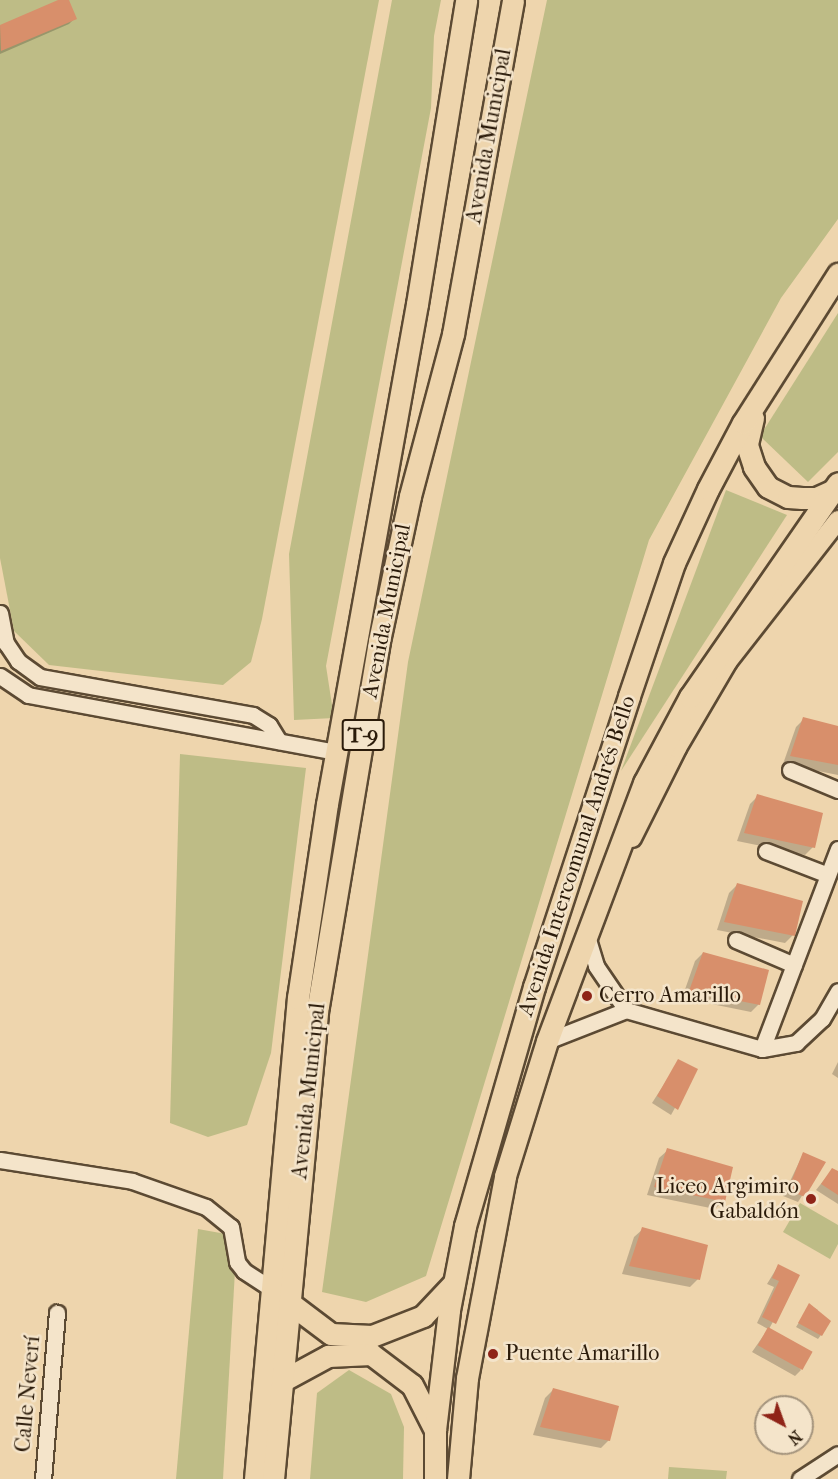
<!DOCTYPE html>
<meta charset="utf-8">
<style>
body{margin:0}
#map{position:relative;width:838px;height:1479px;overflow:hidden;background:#eed5ad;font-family:"IM FELL French Canon",serif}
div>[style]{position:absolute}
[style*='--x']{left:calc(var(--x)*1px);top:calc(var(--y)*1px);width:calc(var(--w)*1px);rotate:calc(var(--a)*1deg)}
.green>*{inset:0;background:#bebc86}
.shadow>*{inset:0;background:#0003}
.building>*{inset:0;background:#d88f6b;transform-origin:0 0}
.roads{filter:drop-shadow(2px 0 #5c4a33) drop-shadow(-2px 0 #5c4a33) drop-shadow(0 2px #5c4a33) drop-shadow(0 -2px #5c4a33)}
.minor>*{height:15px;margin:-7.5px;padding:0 7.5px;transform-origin:7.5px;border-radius:7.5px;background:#f4e4ca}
.major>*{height:18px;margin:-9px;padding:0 9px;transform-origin:9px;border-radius:9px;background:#eed5ad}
.highway>*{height:21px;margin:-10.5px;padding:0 10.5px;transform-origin:10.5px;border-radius:10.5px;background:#eed5ad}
.dots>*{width:16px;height:16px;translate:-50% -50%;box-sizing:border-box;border:3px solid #f4e4ca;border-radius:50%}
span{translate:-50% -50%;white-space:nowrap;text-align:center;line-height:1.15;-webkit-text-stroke:5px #f4e4ca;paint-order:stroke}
.shield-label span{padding:2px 4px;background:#f4e4ca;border:2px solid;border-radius:4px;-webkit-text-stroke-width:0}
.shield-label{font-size:21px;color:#2b1b0a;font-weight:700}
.street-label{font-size:22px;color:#2b1b0a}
.poi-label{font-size:22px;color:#2b1b0a}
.left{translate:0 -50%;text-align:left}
.right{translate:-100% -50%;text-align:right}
.north{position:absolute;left:754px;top:1395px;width:60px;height:60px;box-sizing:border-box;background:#f4e4ca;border:2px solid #a4947d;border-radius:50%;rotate:139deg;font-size:16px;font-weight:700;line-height:24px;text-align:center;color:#2b1b0a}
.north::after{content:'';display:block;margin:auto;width:21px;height:27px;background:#8f2418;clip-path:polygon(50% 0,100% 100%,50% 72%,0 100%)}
</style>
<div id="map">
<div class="green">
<div style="clip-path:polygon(0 0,379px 0,262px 619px,251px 662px,223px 685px,49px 665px,14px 631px,0 558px)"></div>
<div style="clip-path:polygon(392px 0,441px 0,434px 36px,431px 108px,326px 666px,334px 718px,294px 720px,289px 554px)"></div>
<div style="clip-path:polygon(547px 0,838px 0,838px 219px,781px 298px,649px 540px,426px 1276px,366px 1302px,322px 1292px,408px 662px)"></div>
<div style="clip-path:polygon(838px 313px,838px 452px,808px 482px,760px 436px)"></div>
<div style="clip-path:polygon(726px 490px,787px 515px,621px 771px)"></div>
<div style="clip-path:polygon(180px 754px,306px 768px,271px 1053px,247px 1125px,208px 1137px,170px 1123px)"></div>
<div style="clip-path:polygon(800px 1203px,838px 1225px,838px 1244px,830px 1259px,783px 1232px)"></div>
<div style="clip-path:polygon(198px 1229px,237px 1236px,223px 1479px,176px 1479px)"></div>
<div style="clip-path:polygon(349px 1370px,391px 1394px,404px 1427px,403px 1479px,310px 1479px,317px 1393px)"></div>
<div style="clip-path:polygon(669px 1467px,727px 1471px,726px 1479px,668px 1479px)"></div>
</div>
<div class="shadow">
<div style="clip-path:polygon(61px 0,68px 0,75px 18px,69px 24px,0 54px,0 26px)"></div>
<div style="clip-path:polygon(804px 719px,838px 728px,838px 775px,783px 764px,796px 727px)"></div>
<div style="clip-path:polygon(758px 796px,813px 847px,805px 855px,737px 841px,750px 804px)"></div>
<div style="clip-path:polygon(737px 885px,793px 935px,785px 943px,717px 930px,729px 893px)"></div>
<div style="clip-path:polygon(703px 953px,759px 1004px,751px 1012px,682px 998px,695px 961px)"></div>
<div style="clip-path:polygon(679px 1061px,696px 1070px,671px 1115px,652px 1103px)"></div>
<div style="clip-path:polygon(838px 1062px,838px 1078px,832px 1074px)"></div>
<div style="clip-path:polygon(668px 1150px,723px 1201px,715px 1209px,647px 1195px,659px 1158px)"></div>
<div style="clip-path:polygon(803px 1154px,823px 1163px,798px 1202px,783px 1196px)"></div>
<div style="clip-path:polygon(832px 1170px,838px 1173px,838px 1204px,816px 1190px)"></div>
<div style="clip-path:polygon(643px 1229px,698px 1279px,690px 1287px,622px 1274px,634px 1237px)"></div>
<div style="clip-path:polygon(778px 1266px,798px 1276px,769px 1329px,801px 1370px,795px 1376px,752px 1352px,768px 1329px,757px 1323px,774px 1287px,767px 1284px)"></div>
<div style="clip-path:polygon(810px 1305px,818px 1310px,816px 1314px,821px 1335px,818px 1339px,796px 1327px)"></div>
<div style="clip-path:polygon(553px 1390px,609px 1440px,601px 1448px,533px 1435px,545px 1398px)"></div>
</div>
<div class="building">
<div style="clip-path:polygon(58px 0,69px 0,77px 19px,1px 51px,0 25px)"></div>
<div style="clip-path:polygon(803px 717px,838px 726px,838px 765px,790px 756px)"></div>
<div style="clip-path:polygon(757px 794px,823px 813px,815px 848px,744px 833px)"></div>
<div style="clip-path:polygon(737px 883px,803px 901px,795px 936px,724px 922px)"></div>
<div style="clip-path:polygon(703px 952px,769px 970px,760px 1005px,689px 991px)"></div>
<div style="clip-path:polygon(678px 1059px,698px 1069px,678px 1110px,657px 1096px)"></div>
<div style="clip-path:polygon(667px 1148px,733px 1167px,725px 1202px,654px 1187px)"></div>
<div style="clip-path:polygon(803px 1152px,826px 1162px,805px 1197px,788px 1190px)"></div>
<div style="clip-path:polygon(832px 1168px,838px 1171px,838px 1195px,821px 1184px)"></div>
<div style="clip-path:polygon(642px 1227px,708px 1245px,700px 1280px,629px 1266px)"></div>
<div style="clip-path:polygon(778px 1264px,800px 1275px,776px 1324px,762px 1317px,779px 1281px,772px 1278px)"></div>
<div style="clip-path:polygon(809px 1303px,831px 1321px,822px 1336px,798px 1323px)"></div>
<div style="left:768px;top:1327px;width:51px;height:21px;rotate:29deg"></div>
<div style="clip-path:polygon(553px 1388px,619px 1406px,610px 1441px,540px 1427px)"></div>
</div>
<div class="roads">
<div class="minor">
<div style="--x:0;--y:613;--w:31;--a:79"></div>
<div style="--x:6;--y:643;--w:22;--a:56"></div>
<div style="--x:18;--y:661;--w:27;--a:36"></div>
<div style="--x:40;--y:677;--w:216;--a:10.1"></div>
<div style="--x:253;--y:715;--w:19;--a:32"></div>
<div style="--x:269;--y:725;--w:19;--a:58"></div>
<div style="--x:0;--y:676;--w:34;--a:34"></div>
<div style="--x:28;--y:695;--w:314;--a:10.5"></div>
<div style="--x:790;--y:770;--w:52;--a:22.6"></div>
<div style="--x:766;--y:851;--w:66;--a:21.2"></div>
<div style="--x:587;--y:936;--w:31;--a:73"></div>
<div style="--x:596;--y:966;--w:53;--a:55.7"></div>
<div style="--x:626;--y:1010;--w:141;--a:16"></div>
<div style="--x:762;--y:1049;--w:35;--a:-10"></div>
<div style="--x:796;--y:1043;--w:35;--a:-43"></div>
<div style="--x:822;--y:1019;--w:32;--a:-60"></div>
<div style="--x:736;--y:940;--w:63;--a:23.3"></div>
<div style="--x:547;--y:1041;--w:85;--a:-21.4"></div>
<div style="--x:762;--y:1049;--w:214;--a:-69.2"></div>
<div style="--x:0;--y:1160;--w:134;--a:9"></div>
<div style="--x:132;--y:1181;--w:78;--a:19.4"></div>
<div style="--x:206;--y:1207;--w:32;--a:39"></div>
<div style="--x:231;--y:1227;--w:36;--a:80"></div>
<div style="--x:237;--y:1262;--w:11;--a:52"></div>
<div style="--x:244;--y:1271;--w:31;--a:33"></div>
<div style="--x:43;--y:1479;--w:167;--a:-85.2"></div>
<div style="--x:800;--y:1479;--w:45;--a:-33.3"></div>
</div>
<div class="major">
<div style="--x:632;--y:838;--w:101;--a:-63.4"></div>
<div style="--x:677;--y:748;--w:101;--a:-59.6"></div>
<div style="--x:728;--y:661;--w:179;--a:-52"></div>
</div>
<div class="highway">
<div style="--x:753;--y:418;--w:28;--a:103"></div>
<div style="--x:747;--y:445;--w:23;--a:72"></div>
<div style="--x:754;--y:467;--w:24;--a:55"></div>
<div style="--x:768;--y:487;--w:22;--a:27"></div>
<div style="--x:788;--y:497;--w:14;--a:4"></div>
<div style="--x:802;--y:498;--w:14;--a:0"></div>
<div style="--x:816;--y:498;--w:20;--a:-24"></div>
<div style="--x:287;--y:1301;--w:55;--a:36.9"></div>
<div style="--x:331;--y:1334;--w:41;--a:2.8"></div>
<div style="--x:372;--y:1336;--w:55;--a:-21.4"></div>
<div style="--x:423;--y:1316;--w:45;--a:-46.8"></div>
<div style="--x:280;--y:1382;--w:55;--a:-28.4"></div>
<div style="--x:328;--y:1356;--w:43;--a:-2.7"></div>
<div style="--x:371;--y:1354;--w:51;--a:37.1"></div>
<div style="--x:412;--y:1385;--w:51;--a:62.9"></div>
<div style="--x:255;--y:1479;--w:483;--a:-84.9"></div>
<div style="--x:298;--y:998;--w:196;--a:-81.5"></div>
<div style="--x:327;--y:804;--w:508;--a:-79.8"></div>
<div style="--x:417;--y:304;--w:308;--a:-80.8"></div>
<div style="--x:273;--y:1479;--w:475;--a:-84.6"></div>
<div style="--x:318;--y:1006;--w:370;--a:-80.5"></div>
<div style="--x:379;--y:641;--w:148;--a:-77.9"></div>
<div style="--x:410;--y:496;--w:168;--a:-75.1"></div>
<div style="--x:453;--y:334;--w:339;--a:-79.8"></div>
<div style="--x:435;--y:1479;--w:49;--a:-90"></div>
<div style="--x:435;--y:1430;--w:121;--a:-83.3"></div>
<div style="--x:449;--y:1310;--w:86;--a:-79.2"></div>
<div style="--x:465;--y:1226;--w:249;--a:-73.9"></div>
<div style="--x:534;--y:987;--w:306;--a:-71.9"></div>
<div style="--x:629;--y:696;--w:140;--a:-71.3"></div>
<div style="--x:674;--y:563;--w:81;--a:-65.3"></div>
<div style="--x:708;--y:489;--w:75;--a:-62.1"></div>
<div style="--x:743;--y:423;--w:177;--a:-57.5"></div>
<div style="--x:458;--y:1479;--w:101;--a:-84.9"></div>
<div style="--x:467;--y:1378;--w:206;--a:-79.3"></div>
<div style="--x:505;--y:1176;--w:141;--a:-72.7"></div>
<div style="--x:547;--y:1041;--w:276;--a:-69.4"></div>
<div style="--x:644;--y:783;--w:98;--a:-61.9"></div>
<div style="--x:690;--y:697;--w:260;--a:-55.3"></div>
</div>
</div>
<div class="dots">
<div style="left:587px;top:996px;background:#8f2418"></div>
<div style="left:811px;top:1199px;background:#8f2418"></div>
<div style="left:493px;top:1354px;background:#8f2418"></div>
</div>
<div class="shield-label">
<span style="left:363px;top:735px">T-9</span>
</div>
<div class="street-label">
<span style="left:489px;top:136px;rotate:-80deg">Avenida Municipal</span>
<span style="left:387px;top:611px;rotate:-79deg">Avenida Municipal</span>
<span style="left:577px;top:856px;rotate:-72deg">Avenida Intercomunal Andrés Bello</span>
<span style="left:309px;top:1091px;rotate:-84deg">Avenida Municipal</span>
<span style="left:28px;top:1394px;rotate:-85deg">Calle Neverí</span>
</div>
<div class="poi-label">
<span class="left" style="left:599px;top:996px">Cerro Amarillo</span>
<span class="right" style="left:799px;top:1199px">Liceo Argimiro<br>Gabaldón</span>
<span class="left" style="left:505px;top:1354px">Puente Amarillo</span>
</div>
<div class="north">N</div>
</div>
